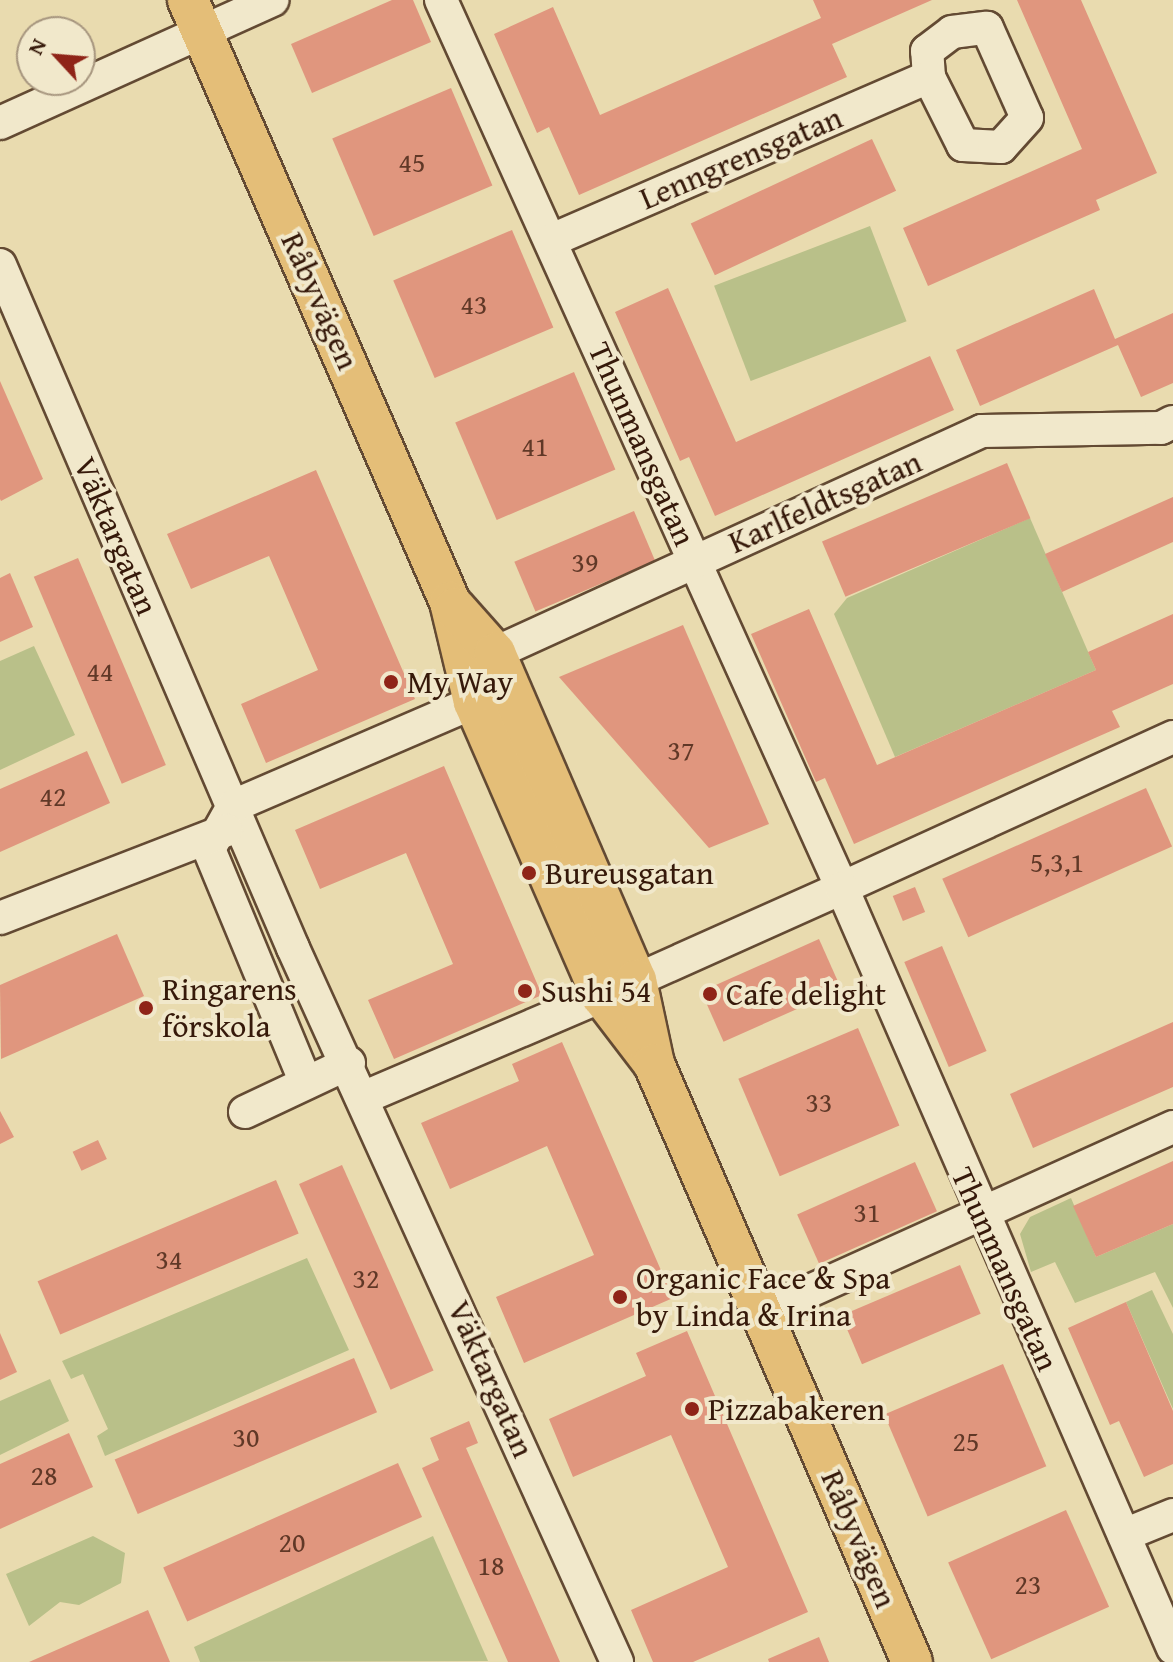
<!DOCTYPE html>
<meta charset="utf-8">
<style>
body{margin:0}
#map{position:relative;width:1173px;height:1662px;overflow:hidden;background:#e9dbaf;font-family:"Gentium Book Plus",serif}
div>[style]{position:absolute}
[style*='--x']{left:calc(var(--x)*1px);top:calc(var(--y)*1px);width:calc(var(--w)*1px);rotate:calc(var(--a)*1deg)}
.green>*{inset:0;background:#b9c089;transform-origin:0 0}
.building>*{inset:0;background:#e0967e;transform-origin:0 0}
.roads{filter:drop-shadow(2px 0 #634a33) drop-shadow(-2px 0 #634a33) drop-shadow(0 2px #634a33) drop-shadow(0 -2px #634a33)}
.minor>*{height:32px;margin:-16px;padding:0 16px;transform-origin:16px;border-radius:16px;background:#f1e8cb}
.major>*{height:40px;margin:-20px;padding:0 20px;transform-origin:20px;border-radius:20px;background:#e4be78}
.dots>*{width:22px;height:22px;translate:-50% -50%;box-sizing:border-box;border:4px solid #f1e8cb;border-radius:50%}
span{translate:-50% -50%;white-space:nowrap;text-align:center;line-height:1.15;-webkit-text-stroke:8px #f1e8cb;paint-order:stroke}
.number-label{font-size:28px;color:#603827}
.number-label span{-webkit-text-stroke-width:0}
.street-label{font-size:32px;color:#36190a}
.poi-label{font-size:32px;color:#36190a}
.left{translate:0 -50%;text-align:left}
.north{position:absolute;left:16px;top:16px;width:80px;height:80px;box-sizing:border-box;background:#f1e8cb;border:2px solid #a6957e;border-radius:50%;rotate:296deg;font-size:22px;font-weight:700;line-height:32px;text-align:center;color:#36190a}
.north::after{content:'';display:block;margin:auto;width:28px;height:36px;background:#8f2418;clip-path:polygon(50% 0,100% 100%,50% 72%,0 100%)}
</style>
<div id="map">
<div class="green">
<div style="left:870px;top:226px;width:102px;height:167px;rotate:69deg"></div>
<div style="clip-path:polygon(1030px 518px,1096px 670px,895px 757px,834px 614px,847px 598px)"></div>
<div style="clip-path:polygon(34px 646px,75px 735px,0 770px,0 661px)"></div>
<div style="clip-path:polygon(1071px 1198px,1096px 1257px,1173px 1224px,1173px 1308px,1155px 1272px,1075px 1303px,1055px 1262px,1031px 1272px,1020px 1234px,1030px 1217px)"></div>
<div style="clip-path:polygon(307px 1258px,349px 1350px,105px 1456px,97px 1436px,108px 1429px,83px 1374px,71px 1379px,62px 1361px)"></div>
<div style="clip-path:polygon(1152px 1290px,1173px 1334px,1173px 1409px,1126px 1302px)"></div>
<div style="clip-path:polygon(50px 1379px,69px 1421px,0 1455px,0 1401px)"></div>
<div style="clip-path:polygon(93px 1536px,125px 1553px,121px 1583px,79px 1605px,60px 1602px,29px 1626px,6px 1574px)"></div>
<div style="clip-path:polygon(433px 1536px,488px 1661px,200px 1662px,194px 1647px)"></div>
</div>
<div class="building">
<div style="clip-path:polygon(392px 0,413px 0,431px 42px,312px 93px,291px 44px)"></div>
<div style="clip-path:polygon(813px 0,932px 0,832px 44px,847px 77px,579px 195px,549px 127px,537px 133px,494px 34px,553px 7px,600px 115px,821px 18px)"></div>
<div style="clip-path:polygon(1017px 0,1081px 0,1157px 173px,1096px 200px,1100px 210px,928px 286px,903px 228px,1082px 149px)"></div>
<div style="left:451px;top:88px;width:106px;height:129px;rotate:67deg"></div>
<div style="left:872px;top:139px;width:57px;height:200px;rotate:65deg"></div>
<div style="left:512px;top:230px;width:106px;height:129px;rotate:67deg"></div>
<div style="clip-path:polygon(668px 288px,736px 442px,930px 356px,954px 410px,715px 516px,689px 457px,680px 461px,615px 312px)"></div>
<div style="clip-path:polygon(1094px 289px,1115px 339px,1173px 313px,1173px 383px,1141px 397px,1118px 345px,980px 406px,956px 350px)"></div>
<div style="left:574px;top:372px;width:106px;height:129px;rotate:67deg"></div>
<div style="clip-path:polygon(0 381px,43px 479px,1px 501px,0 499px)"></div>
<div style="left:1007px;top:463px;width:60px;height:201px;rotate:67deg"></div>
<div style="clip-path:polygon(316px 470px,415px 699px,266px 763px,241px 704px,318px 670px,269px 556px,191px 589px,167px 534px)"></div>
<div style="clip-path:polygon(1173px 497px,1173px 542px,1062px 592px,1045px 554px)"></div>
<div style="left:634px;top:511px;width:54px;height:130px;rotate:67deg"></div>
<div style="left:78px;top:558px;width:225px;height:48px;rotate:67deg"></div>
<div style="clip-path:polygon(10px 573px,33px 627px,0 642px,0 578px)"></div>
<div style="clip-path:polygon(809px 609px,877px 765px,1096px 670px,1088px 652px,1173px 614px,1173px 684px,1112px 711px,1120px 727px,854px 844px,825px 778px,816px 782px,751px 634px)"></div>
<div style="clip-path:polygon(683px 625px,769px 824px,709px 848px,559px 677px)"></div>
<div style="clip-path:polygon(87px 751px,110px 803px,0 852px,0 789px)"></div>
<div style="clip-path:polygon(444px 766px,542px 995px,394px 1059px,368px 1000px,453px 964px,406px 853px,320px 889px,295px 830px)"></div>
<div style="left:1146px;top:788px;width:64px;height:223px;rotate:66deg"></div>
<div style="left:915px;top:887px;width:27px;height:24px;rotate:68deg"></div>
<div style="clip-path:polygon(117px 934px,144px 996px,1px 1059px,0 985px)"></div>
<div style="left:819px;top:939px;width:55px;height:129px;rotate:66deg"></div>
<div style="left:942px;top:946px;width:114px;height:41px;rotate:67deg"></div>
<div style="clip-path:polygon(1173px 1022px,1173px 1087px,1033px 1148px,1010px 1094px)"></div>
<div style="left:858px;top:1028px;width:106px;height:130px;rotate:67deg"></div>
<div style="clip-path:polygon(562px 1042px,673px 1298px,524px 1363px,496px 1297px,594px 1255px,547px 1146px,450px 1189px,421px 1123px,519px 1081px,512px 1064px)"></div>
<div style="clip-path:polygon(0 1111px,14px 1137px,0 1144px)"></div>
<div style="left:98px;top:1140px;width:21px;height:28px;rotate:65deg"></div>
<div style="clip-path:polygon(1173px 1161px,1173px 1224px,1096px 1257px,1073px 1206px)"></div>
<div style="left:915px;top:1162px;width:54px;height:129px;rotate:66deg"></div>
<div style="left:342px;top:1165px;width:225px;height:47px;rotate:66deg"></div>
<div style="left:276px;top:1180px;width:58px;height:259px;rotate:67deg"></div>
<div style="left:960px;top:1265px;width:53px;height:129px;rotate:67deg"></div>
<div style="clip-path:polygon(1126px 1302px,1173px 1411px,1173px 1464px,1144px 1477px,1119px 1421px,1110px 1425px,1068px 1328px)"></div>
<div style="clip-path:polygon(687px 1331px,808px 1612px,693px 1662px,653px 1662px,631px 1610px,728px 1567px,671px 1435px,573px 1477px,549px 1419px,646px 1376px,636px 1353px)"></div>
<div style="clip-path:polygon(0 1333px,17px 1372px,0 1380px)"></div>
<div style="left:354px;top:1358px;width:59px;height:260px;rotate:67deg"></div>
<div style="left:1003px;top:1364px;width:111px;height:129px;rotate:67deg"></div>
<div style="clip-path:polygon(469px 1421px,478px 1443px,466px 1448px,560px 1662px,508px 1662px,422px 1468px,439px 1460px,430px 1438px)"></div>
<div style="clip-path:polygon(69px 1433px,93px 1487px,0 1529px,0 1464px)"></div>
<div style="left:398px;top:1463px;width:59px;height:257px;rotate:66deg"></div>
<div style="left:1066px;top:1510px;width:106px;height:129px;rotate:66deg"></div>
<div style="clip-path:polygon(148px 1610px,170px 1662px,29px 1662px)"></div>
<div style="clip-path:polygon(819px 1637px,829px 1662px,769px 1662px,768px 1659px)"></div>
</div>
<div class="roads">
<div class="minor">
<div style="--x:441;--y:0;--w:974;--a:65.7"></div>
<div style="--x:842;--y:888;--w:226;--a:155.9"></div>
<div style="--x:0;--y:123;--w:299;--a:-24.3"></div>
<div style="--x:552;--y:240;--w:411;--a:-23.4"></div>
<div style="--x:929;--y:77;--w:26;--a:-94"></div>
<div style="--x:927;--y:51;--w:31;--a:-37"></div>
<div style="--x:952;--y:32;--w:35;--a:-7"></div>
<div style="--x:987;--y:28;--w:98;--a:66"></div>
<div style="--x:1027;--y:118;--w:39;--a:132"></div>
<div style="--x:1001;--y:147;--w:38;--a:-177"></div>
<div style="--x:963;--y:145;--w:76;--a:-116.6"></div>
<div style="--x:0;--y:265;--w:743;--a:66.78"></div>
<div style="--x:293;--y:948;--w:784;--a:65.59"></div>
<div style="--x:495;--y:653;--w:535;--a:-24.51"></div>
<div style="--x:982;--y:431;--w:179;--a:-1"></div>
<div style="--x:1161;--y:428;--w:13;--a:-27"></div>
<div style="--x:1173;--y:737;--w:364;--a:155.5"></div>
<div style="--x:842;--y:888;--w:829;--a:66.47"></div>
<div style="--x:233;--y:806;--w:49;--a:119.2"></div>
<div style="--x:209;--y:849;--w:253;--a:67.5"></div>
<div style="--x:233;--y:806;--w:262;--a:-23.3"></div>
<div style="--x:0;--y:918;--w:243;--a:-21.2"></div>
<div style="--x:365;--y:1097;--w:258;--a:-23.1"></div>
<div style="--x:245;--y:1112;--w:115;--a:-25.2"></div>
<div style="--x:761;--y:1313;--w:452;--a:-24.3"></div>
<div style="--x:1124;--y:1535;--w:53;--a:-22.2"></div>
</div>
<div class="major">
<div style="--x:188;--y:0;--w:657;--a:66.48"></div>
<div style="--x:450;--y:602;--w:103;--a:76.5"></div>
<div style="--x:474;--y:702;--w:321;--a:66.5"></div>
<div style="--x:602;--y:996;--w:86;--a:52.6"></div>
<div style="--x:455;--y:608;--w:60;--a:48.4"></div>
<div style="--x:495;--y:653;--w:356;--a:66.7"></div>
<div style="--x:636;--y:980;--w:86;--a:77.9"></div>
<div style="--x:654;--y:1064;--w:651;--a:66.66"></div>
</div>
</div>
<div class="dots">
<div style="left:391px;top:682px;background:#8f2418"></div>
<div style="left:529px;top:873px;background:#8f2418"></div>
<div style="left:525px;top:991px;background:#8f2418"></div>
<div style="left:710px;top:994px;background:#8f2418"></div>
<div style="left:146px;top:1008px;background:#8f2418"></div>
<div style="left:620px;top:1297px;background:#8f2418"></div>
<div style="left:692px;top:1409px;background:#8f2418"></div>
</div>
<div class="number-label">
<span style="left:412px;top:162px">45</span>
<span style="left:474px;top:304px">43</span>
<span style="left:535px;top:446px">41</span>
<span style="left:585px;top:562px">39</span>
<span style="left:100px;top:671px">44</span>
<span style="left:681px;top:750px">37</span>
<span style="left:53px;top:796px">42</span>
<span style="left:1057px;top:862px">5,3,1</span>
<span style="left:819px;top:1102px">33</span>
<span style="left:867px;top:1212px">31</span>
<span style="left:169px;top:1259px">34</span>
<span style="left:366px;top:1278px">32</span>
<span style="left:246px;top:1437px">30</span>
<span style="left:966px;top:1441px">25</span>
<span style="left:44px;top:1475px">28</span>
<span style="left:292px;top:1542px">20</span>
<span style="left:491px;top:1565px">18</span>
<span style="left:1028px;top:1584px">23</span>
</div>
<div class="street-label">
<span style="left:741px;top:158px;rotate:-23deg">Lenngrensgatan</span>
<span style="left:320px;top:301px;rotate:66deg">Råbyvägen</span>
<span style="left:642px;top:444px;rotate:66deg">Thunmansgatan</span>
<span style="left:825px;top:502px;rotate:-24deg">Karlfeldtsgatan</span>
<span style="left:116px;top:536px;rotate:67deg">Väktargatan</span>
<span style="left:1005px;top:1269px;rotate:66deg">Thunmansgatan</span>
<span style="left:491px;top:1379px;rotate:66deg">Väktargatan</span>
<span style="left:859px;top:1539px;rotate:67deg">Råbyvägen</span>
</div>
<div class="poi-label">
<span class="left" style="left:407px;top:682px">My Way</span>
<span class="left" style="left:545px;top:873px">Bureusgatan</span>
<span class="left" style="left:162px;top:1008px">Ringarens<br>förskola</span>
<span class="left" style="left:541px;top:991px">Sushi 54</span>
<span class="left" style="left:726px;top:994px">Cafe delight</span>
<span class="left" style="left:636px;top:1297px">Organic Face &amp; Spa<br>by Linda &amp; Irina</span>
<span class="left" style="left:708px;top:1409px">Pizzabakeren</span>
</div>
<div class="north">N</div>
</div>
